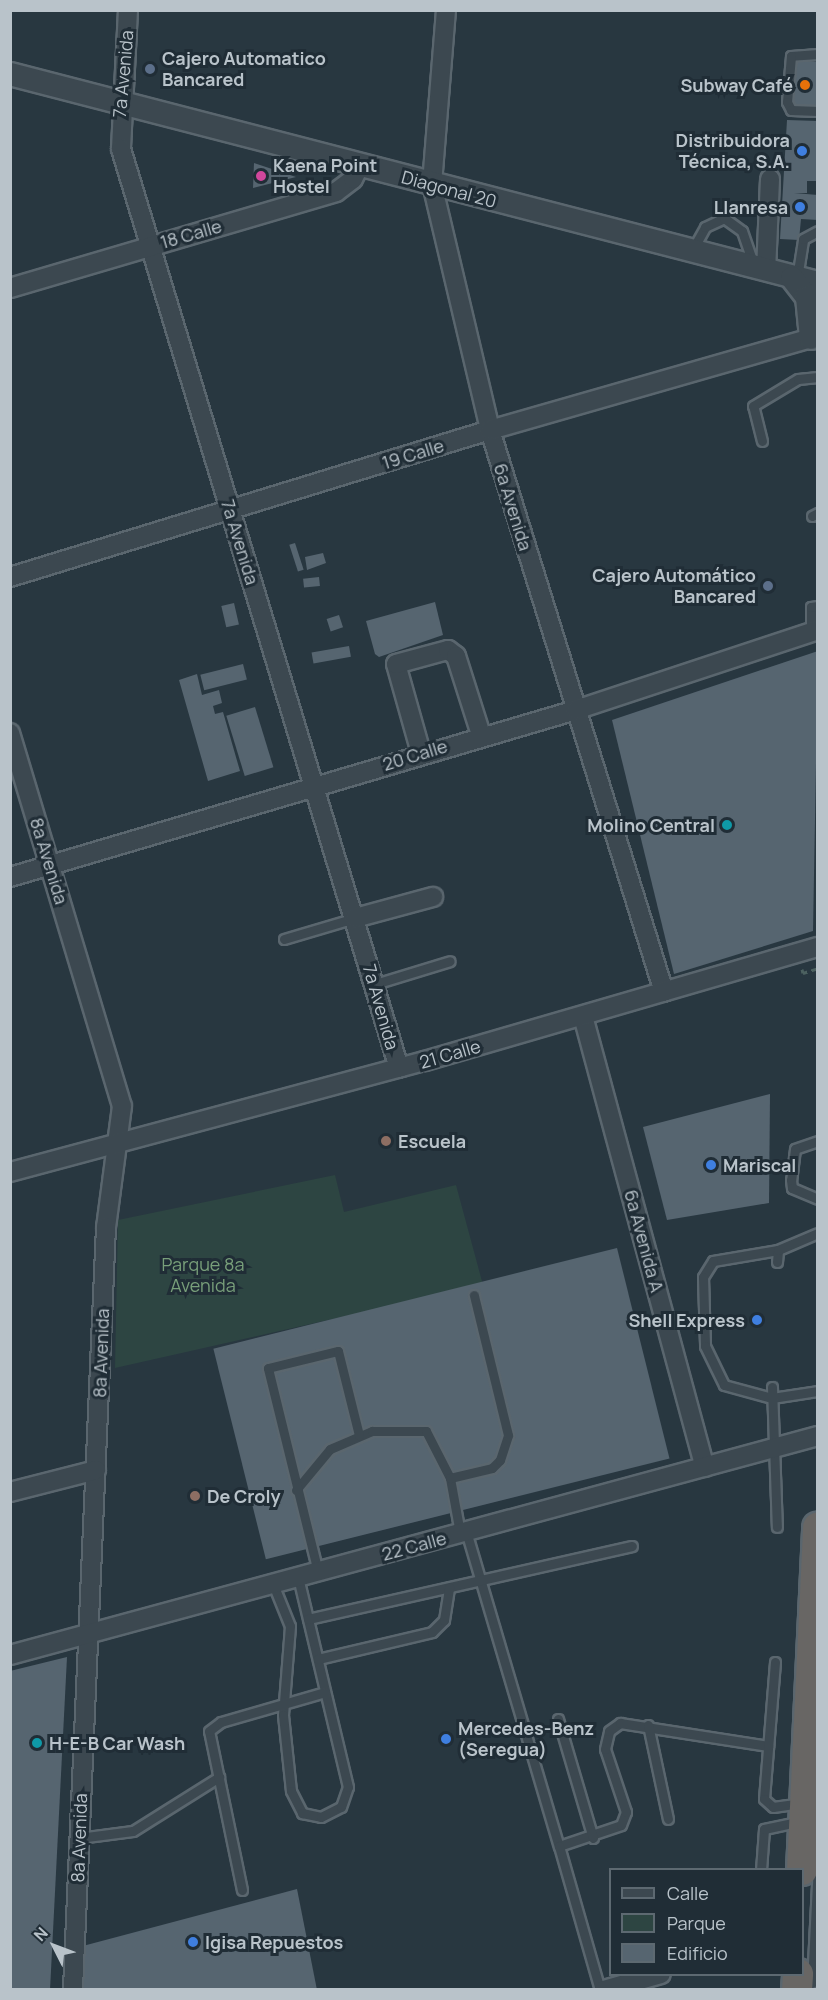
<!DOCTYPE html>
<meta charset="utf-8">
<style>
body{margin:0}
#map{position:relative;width:828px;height:2000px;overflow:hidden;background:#283740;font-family:Manrope,sans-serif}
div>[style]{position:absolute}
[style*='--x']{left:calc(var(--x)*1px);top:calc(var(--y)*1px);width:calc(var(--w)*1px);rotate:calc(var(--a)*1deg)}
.green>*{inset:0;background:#2d4542}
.building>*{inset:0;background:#566570;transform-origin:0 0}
.path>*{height:3px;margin-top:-1.5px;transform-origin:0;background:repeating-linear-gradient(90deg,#4c6160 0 4.5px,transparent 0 9px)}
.roads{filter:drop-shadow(2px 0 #5a666e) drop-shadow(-2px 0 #5a666e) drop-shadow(0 2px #5a666e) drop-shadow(0 -2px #5a666e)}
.service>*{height:9px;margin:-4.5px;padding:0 4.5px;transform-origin:4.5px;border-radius:4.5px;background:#3c4850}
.minor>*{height:18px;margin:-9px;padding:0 9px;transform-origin:9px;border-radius:9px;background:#3c4850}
.tertiary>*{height:22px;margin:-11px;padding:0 11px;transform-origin:11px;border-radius:11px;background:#3c4850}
.trunk>*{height:30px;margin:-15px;padding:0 15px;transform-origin:15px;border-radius:15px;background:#686664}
.dots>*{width:16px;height:16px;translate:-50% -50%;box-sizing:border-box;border:3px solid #202d36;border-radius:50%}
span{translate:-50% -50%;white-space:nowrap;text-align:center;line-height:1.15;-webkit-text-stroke:6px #202d36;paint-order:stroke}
.poi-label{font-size:18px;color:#b9c3ca;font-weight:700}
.left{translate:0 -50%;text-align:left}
.right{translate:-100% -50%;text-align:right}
.street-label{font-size:18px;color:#b9c3ca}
.park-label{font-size:18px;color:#789f7a}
.frame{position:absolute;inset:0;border:12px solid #b9c3ca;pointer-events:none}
.legend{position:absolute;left:609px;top:1868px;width:195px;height:108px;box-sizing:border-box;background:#202d36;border:2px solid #5d6971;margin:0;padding:8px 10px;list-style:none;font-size:18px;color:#b9c3ca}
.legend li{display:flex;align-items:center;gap:12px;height:30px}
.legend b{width:30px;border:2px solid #5d6971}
.north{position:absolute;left:24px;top:1916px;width:60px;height:60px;-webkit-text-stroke:4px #202d36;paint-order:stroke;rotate:312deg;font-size:16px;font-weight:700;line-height:24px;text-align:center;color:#b9c3ca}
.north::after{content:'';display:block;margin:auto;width:21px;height:27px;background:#b9c3ca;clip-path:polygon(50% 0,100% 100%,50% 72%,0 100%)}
</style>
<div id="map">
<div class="green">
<div style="clip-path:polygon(335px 1175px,344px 1212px,456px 1185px,483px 1285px,115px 1368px,118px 1220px)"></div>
</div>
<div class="building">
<div style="left:792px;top:61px;width:26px;height:47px;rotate:2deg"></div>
<div style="clip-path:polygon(787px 120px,818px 121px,818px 181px,807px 181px,807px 193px,794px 193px,818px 195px,818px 220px,801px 219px,799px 240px,780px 239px)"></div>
<div style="clip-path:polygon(254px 163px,296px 177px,253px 188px)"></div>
<div style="left:295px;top:543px;width:28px;height:6px;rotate:72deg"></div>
<div style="clip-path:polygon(323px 553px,326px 563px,307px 570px,305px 557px)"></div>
<div style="left:319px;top:577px;width:9px;height:16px;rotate:84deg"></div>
<div style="clip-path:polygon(435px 602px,443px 635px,379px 657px,375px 654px,366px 621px)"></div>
<div style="left:234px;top:603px;width:22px;height:13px;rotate:77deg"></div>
<div style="left:339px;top:615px;width:13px;height:13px;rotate:72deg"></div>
<div style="left:349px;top:646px;width:11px;height:38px;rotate:80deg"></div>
<div style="clip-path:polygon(818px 651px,813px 931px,674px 974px,612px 720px)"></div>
<div style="left:243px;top:664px;width:16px;height:44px;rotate:76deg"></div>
<div style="clip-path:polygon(197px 674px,202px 695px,219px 690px,222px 703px,213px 706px,215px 714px,223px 712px,240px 771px,208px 781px,179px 680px)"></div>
<div style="left:255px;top:707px;width:63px;height:30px;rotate:73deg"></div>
<div style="clip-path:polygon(770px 1094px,769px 1203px,667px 1220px,643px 1127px)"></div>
<div style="left:617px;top:1248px;width:217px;height:416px;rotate:76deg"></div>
<div style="clip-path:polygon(67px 1657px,50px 1990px,10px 1990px,10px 1671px)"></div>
<div style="clip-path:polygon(297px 1889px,317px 1990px,77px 1990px,79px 1947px)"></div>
</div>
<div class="path">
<div style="--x:802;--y:969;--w:4;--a:76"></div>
<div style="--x:803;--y:973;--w:16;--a:-18"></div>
</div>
<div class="roads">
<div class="service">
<div style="--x:818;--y:54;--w:27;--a:176"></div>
<div style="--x:791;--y:56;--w:46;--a:95"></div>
<div style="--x:787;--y:102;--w:9;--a:63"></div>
<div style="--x:791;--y:110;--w:27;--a:2"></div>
<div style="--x:693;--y:249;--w:25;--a:-61"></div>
<div style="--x:705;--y:227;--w:21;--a:-25"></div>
<div style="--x:724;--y:218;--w:22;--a:36"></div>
<div style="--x:742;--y:231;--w:37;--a:71"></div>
<div style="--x:797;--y:278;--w:39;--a:-81"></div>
<div style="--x:803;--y:239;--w:17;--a:-28"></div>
<div style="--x:762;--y:441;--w:36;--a:-104"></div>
<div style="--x:753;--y:406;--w:52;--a:-31"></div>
<div style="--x:798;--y:379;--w:20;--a:-6"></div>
<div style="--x:812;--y:516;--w:7;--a:-27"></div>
<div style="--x:811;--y:632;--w:25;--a:-90"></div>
<div style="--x:811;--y:607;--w:7;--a:-8"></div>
<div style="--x:284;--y:939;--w:74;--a:-16.5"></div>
<div style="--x:375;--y:984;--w:78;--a:-17"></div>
<div style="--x:818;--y:1141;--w:24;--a:161"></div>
<div style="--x:795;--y:1149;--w:31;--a:97"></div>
<div style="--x:791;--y:1180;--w:8;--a:83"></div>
<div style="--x:792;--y:1188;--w:28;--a:23"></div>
<div style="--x:778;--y:1250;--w:66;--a:170.4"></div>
<div style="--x:713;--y:1261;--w:19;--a:122"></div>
<div style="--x:703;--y:1277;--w:69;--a:88.3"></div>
<div style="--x:705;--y:1346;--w:43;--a:64"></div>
<div style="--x:724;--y:1385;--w:50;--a:15.2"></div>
<div style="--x:772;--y:1398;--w:47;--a:-8.7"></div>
<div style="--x:777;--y:1262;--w:12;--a:-85"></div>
<div style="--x:778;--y:1250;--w:43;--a:-23"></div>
<div style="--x:772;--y:1387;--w:140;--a:88"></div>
<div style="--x:450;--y:1478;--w:56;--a:79.7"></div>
<div style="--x:296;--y:1490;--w:53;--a:-50.3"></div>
<div style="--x:330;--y:1449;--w:46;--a:-23.2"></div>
<div style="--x:372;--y:1431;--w:54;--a:0"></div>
<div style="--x:426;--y:1431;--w:53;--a:62.9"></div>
<div style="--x:450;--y:1478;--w:43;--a:-13.4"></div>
<div style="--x:492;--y:1468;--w:11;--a:-45"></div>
<div style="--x:500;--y:1460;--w:26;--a:-72"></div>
<div style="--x:508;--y:1435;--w:144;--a:-103.7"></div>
<div style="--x:466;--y:1531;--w:328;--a:73.6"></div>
<div style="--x:559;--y:1846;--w:65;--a:-18.7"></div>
<div style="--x:621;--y:1825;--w:14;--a:-69"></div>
<div style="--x:626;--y:1812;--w:66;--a:-108.4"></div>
<div style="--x:605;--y:1749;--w:18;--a:-77"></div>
<div style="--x:609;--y:1731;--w:14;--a:-36"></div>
<div style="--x:620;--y:1723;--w:150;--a:8.8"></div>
<div style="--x:318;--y:1572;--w:210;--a:-103.8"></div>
<div style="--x:268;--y:1368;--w:72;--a:-13.7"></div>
<div style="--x:338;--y:1351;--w:87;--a:76"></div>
<div style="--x:273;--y:1584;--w:45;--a:68"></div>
<div style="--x:290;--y:1626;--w:89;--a:94.5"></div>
<div style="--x:283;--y:1715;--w:76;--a:84"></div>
<div style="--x:291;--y:1791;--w:25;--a:63"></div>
<div style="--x:302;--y:1813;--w:19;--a:12"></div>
<div style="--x:321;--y:1817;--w:22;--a:-27"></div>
<div style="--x:341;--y:1807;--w:21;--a:-71"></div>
<div style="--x:348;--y:1787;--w:216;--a:-103.4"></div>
<div style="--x:308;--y:1619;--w:332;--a:-12.7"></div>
<div style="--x:318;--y:1659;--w:117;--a:-13.3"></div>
<div style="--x:432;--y:1632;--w:17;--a:-45"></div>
<div style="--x:444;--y:1620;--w:33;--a:-81"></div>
<div style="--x:775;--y:1662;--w:137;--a:94.6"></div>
<div style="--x:764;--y:1799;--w:12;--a:42"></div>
<div style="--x:773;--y:1807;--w:28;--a:-8"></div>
<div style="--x:558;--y:1719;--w:124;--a:73.6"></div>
<div style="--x:648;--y:1725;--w:96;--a:78"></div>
<div style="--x:79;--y:1838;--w:54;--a:-7.4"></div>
<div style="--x:133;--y:1831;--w:102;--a:-32.1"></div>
<div style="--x:559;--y:1846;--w:150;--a:74.1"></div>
<div style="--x:761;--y:1870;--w:41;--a:-85.8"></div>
<div style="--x:764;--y:1829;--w:38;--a:-12"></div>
<div style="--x:242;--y:1890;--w:162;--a:-101.7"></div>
<div style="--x:209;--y:1731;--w:15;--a:-37"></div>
<div style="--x:221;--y:1722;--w:108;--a:-16.1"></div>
<div style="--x:812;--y:1983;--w:117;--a:-87.1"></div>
</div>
<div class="minor">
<div style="--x:128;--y:10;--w:139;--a:92.9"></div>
<div style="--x:121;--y:149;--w:960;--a:73.17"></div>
<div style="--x:446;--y:10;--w:175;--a:94.6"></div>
<div style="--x:432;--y:184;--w:253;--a:76.7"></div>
<div style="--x:490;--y:430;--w:588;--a:72.8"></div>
<div style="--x:766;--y:271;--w:92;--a:-87.5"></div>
<div style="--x:10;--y:288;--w:340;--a:-16.4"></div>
<div style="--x:336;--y:192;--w:21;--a:-37"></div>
<div style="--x:353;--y:179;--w:16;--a:-63"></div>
<div style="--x:10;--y:577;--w:502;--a:-17.03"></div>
<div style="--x:490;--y:430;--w:341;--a:-16"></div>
<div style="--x:10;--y:733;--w:389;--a:73.3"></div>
<div style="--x:122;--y:1106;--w:122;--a:97.5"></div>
<div style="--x:106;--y:1227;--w:764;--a:92.48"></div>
<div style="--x:421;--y:753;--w:92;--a:-105.7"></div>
<div style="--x:396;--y:664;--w:54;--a:-15.1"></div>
<div style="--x:448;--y:650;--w:10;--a:37"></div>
<div style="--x:456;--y:656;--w:83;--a:72.4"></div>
<div style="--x:10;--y:877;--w:590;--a:-16.44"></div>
<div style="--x:576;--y:710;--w:255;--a:-18.3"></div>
<div style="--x:355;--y:918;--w:81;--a:-15.1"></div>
<div style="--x:583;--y:1016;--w:467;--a:74.9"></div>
<div style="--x:10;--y:1172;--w:430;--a:-15"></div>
<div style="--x:425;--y:1061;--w:409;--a:-16.2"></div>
<div style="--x:10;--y:1492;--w:89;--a:-14.3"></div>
<div style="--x:10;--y:1655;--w:837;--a:-15.17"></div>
<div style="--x:604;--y:1990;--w:59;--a:-15.7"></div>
</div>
<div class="tertiary">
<div style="--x:10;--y:74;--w:835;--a:14.5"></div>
<div style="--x:792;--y:278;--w:24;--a:52"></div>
<div style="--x:807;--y:297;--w:41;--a:84.4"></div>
</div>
<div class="trunk">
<div style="--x:802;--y:1870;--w:343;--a:-87.3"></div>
<div style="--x:797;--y:1990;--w:16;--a:-86"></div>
</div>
</div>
<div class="dots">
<div style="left:150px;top:69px;background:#5c6f8a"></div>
<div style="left:805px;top:85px;background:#e8710a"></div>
<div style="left:802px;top:151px;background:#3f7fe0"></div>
<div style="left:261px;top:176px;background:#d1479c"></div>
<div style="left:800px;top:207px;background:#3f7fe0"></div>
<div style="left:768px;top:586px;background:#5c6f8a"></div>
<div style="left:727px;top:825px;background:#0f9aa8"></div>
<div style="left:386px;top:1141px;background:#8d6e63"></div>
<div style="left:711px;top:1165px;background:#3f7fe0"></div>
<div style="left:757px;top:1320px;background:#3f7fe0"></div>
<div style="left:195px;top:1496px;background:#8d6e63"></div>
<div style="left:446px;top:1739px;background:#3f7fe0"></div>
<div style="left:37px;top:1743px;background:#0f9aa8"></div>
<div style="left:193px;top:1942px;background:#3f7fe0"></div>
</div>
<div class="poi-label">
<span class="left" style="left:162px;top:69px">Cajero Automatico<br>Bancared</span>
<span class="right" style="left:793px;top:85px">Subway Café</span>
<span class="right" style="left:790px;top:151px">Distribuidora<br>Técnica, S.A.</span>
<span class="left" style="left:273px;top:176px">Kaena Point<br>Hostel</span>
<span class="right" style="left:788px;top:207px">Llanresa</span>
<span class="right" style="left:756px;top:586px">Cajero Automático<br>Bancared</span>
<span class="right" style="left:715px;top:825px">Molino Central</span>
<span class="left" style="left:398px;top:1141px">Escuela</span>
<span class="left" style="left:723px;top:1165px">Mariscal</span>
<span class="right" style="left:745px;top:1320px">Shell Express</span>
<span class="left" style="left:207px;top:1496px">De Croly</span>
<span class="left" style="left:458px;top:1739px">Mercedes-Benz<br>(Seregua)</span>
<span class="left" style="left:49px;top:1743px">H-E-B Car Wash</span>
<span class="left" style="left:205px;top:1942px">Igisa Repuestos</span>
</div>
<div class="street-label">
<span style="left:123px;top:74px;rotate:-85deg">7a Avenida</span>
<span style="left:449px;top:189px;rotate:15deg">Diagonal 20</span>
<span style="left:191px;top:234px;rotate:-16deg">18 Calle</span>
<span style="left:413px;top:454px;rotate:-17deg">19 Calle</span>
<span style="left:513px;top:507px;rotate:73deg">6a Avenida</span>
<span style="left:240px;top:542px;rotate:73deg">7a Avenida</span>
<span style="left:415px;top:755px;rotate:-17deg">20 Calle</span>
<span style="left:49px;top:861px;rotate:73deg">8a Avenida</span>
<span style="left:381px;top:1007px;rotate:74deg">7a Avenida</span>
<span style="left:450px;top:1054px;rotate:-16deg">21 Calle</span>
<span style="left:644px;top:1241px;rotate:75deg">6a Avenida A</span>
<span style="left:101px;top:1353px;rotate:-88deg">8a Avenida</span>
<span style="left:414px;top:1546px;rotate:-15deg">22 Calle</span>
<span style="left:79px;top:1838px;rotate:-88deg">8a Avenida</span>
</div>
<div class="park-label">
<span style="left:203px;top:1275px">Parque 8a<br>Avenida</span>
</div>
<div class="frame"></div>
<ul class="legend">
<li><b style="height:8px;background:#3c4850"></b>Calle</li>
<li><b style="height:16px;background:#2d4542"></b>Parque</li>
<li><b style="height:16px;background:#566570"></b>Edificio</li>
</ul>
<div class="north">N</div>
</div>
